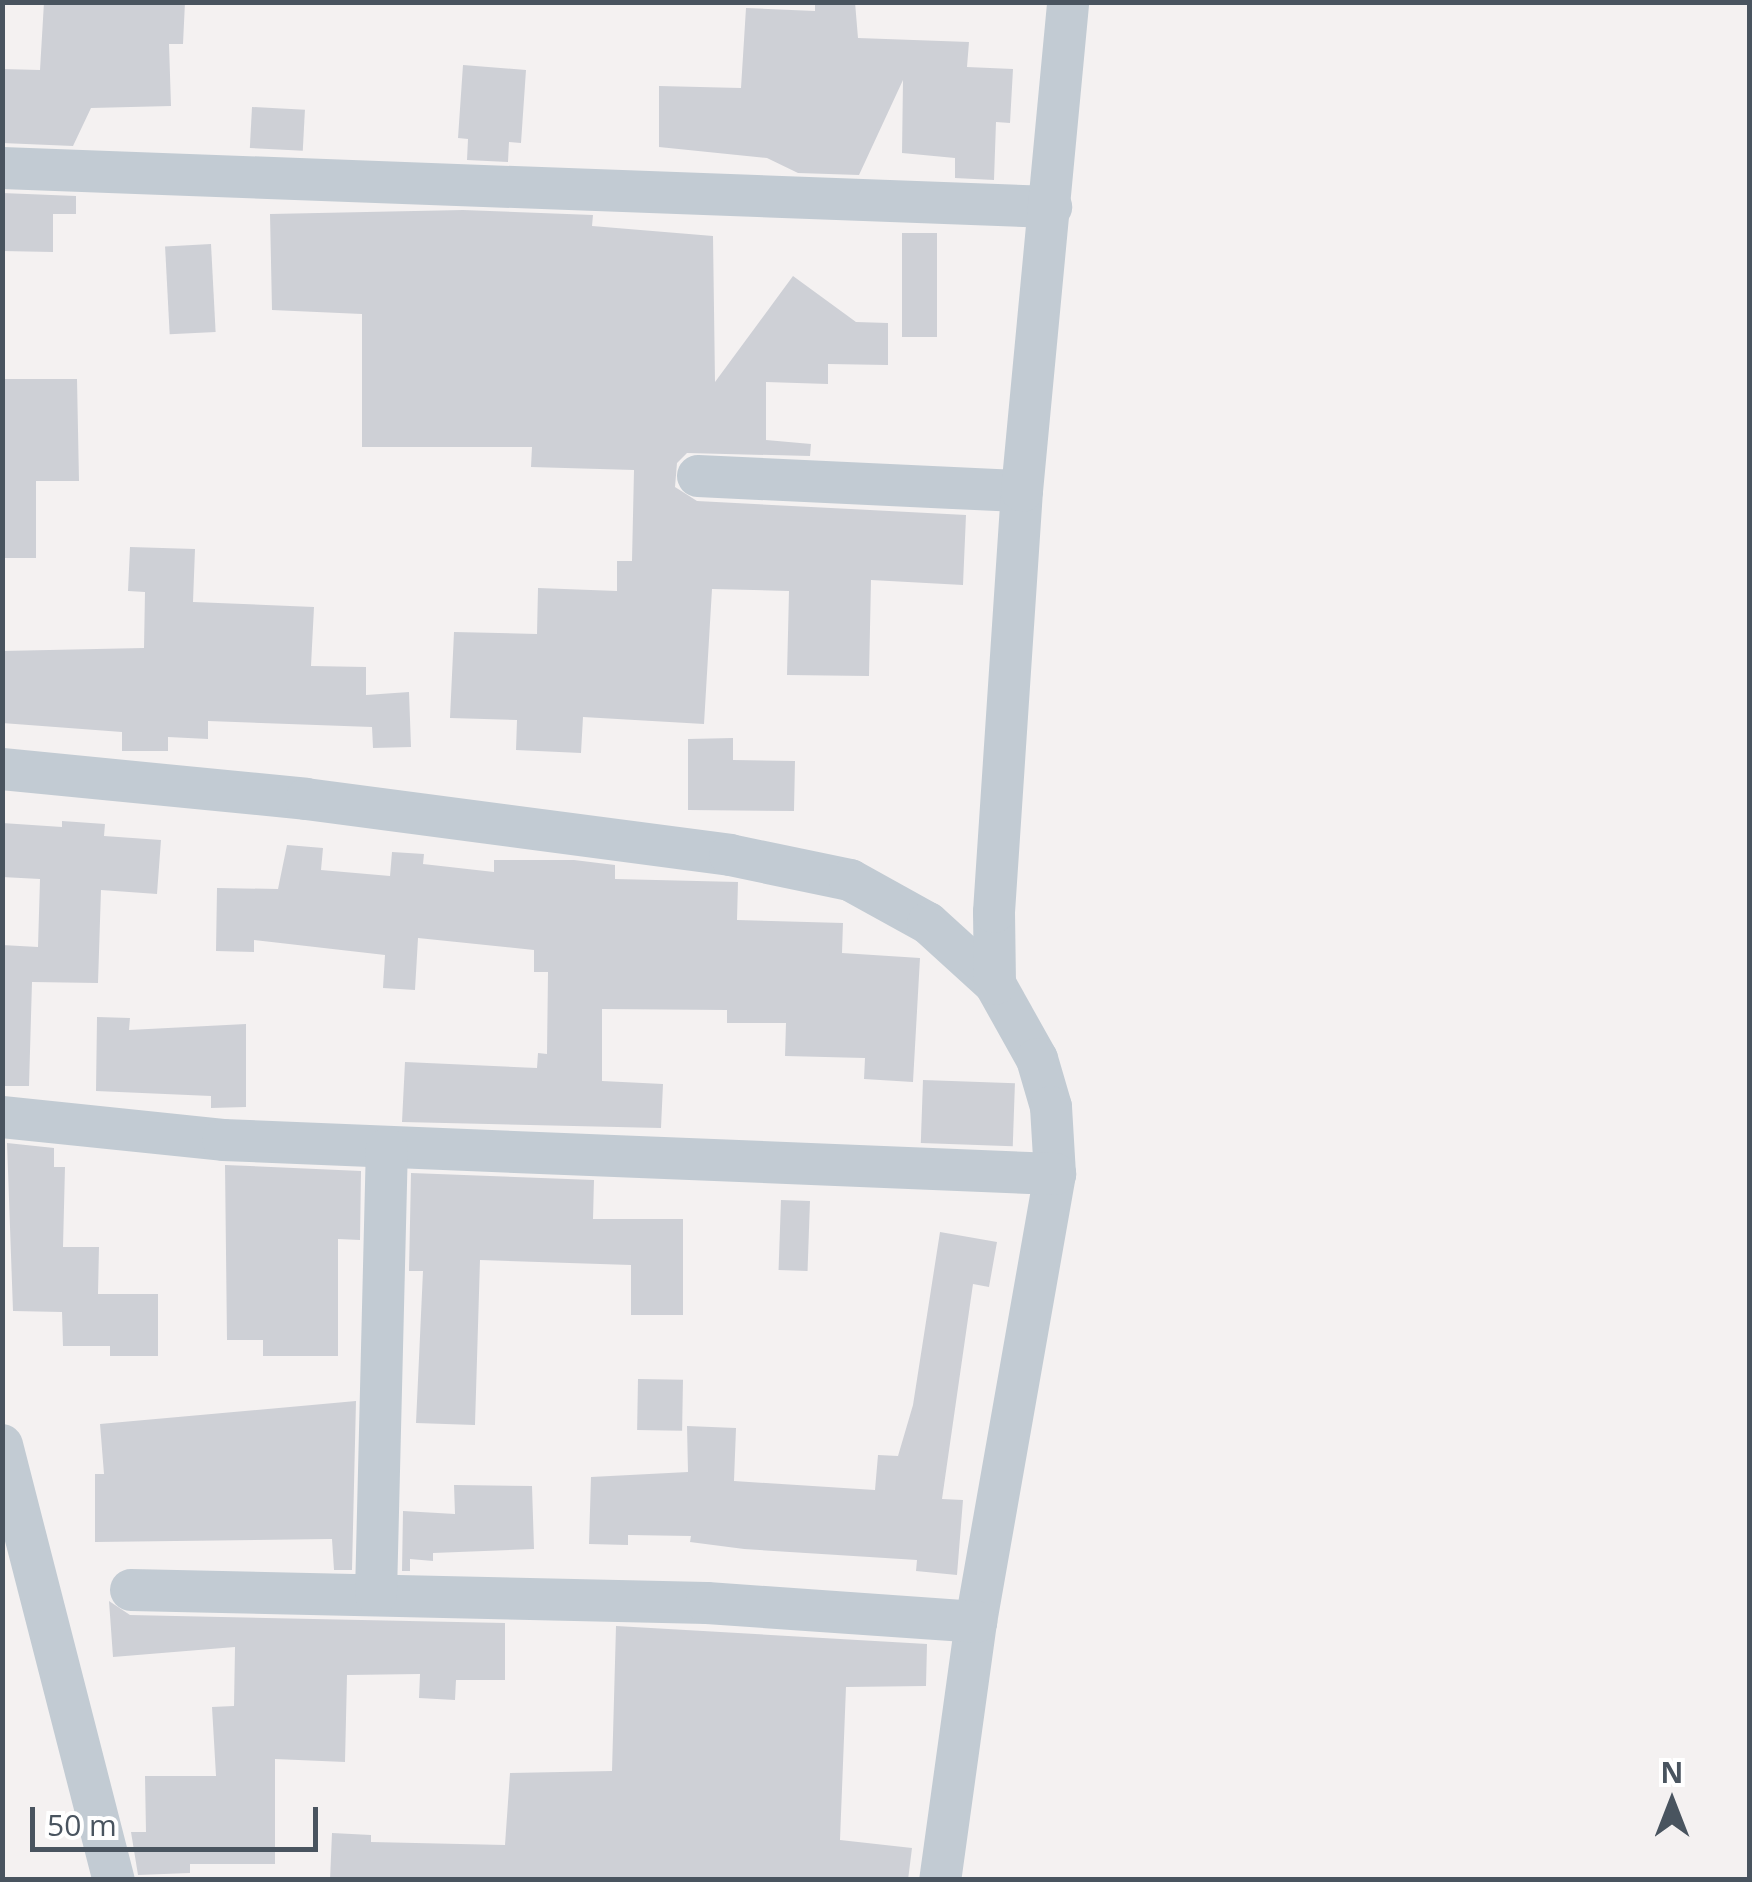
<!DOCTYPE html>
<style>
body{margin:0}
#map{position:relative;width:1752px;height:1882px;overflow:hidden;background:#f4f1f1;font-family:"Open Sans",sans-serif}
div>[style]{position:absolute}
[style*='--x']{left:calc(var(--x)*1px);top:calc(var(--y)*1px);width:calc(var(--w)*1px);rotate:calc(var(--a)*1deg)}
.building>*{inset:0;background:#ced0d6;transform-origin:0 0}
.street>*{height:42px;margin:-21px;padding:0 21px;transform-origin:21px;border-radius:21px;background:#c2cbd3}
span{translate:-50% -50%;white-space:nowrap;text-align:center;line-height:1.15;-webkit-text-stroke:9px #fff;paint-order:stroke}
.frame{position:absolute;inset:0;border:5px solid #49545f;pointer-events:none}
.north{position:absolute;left:1622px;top:1752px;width:100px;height:100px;-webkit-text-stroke:8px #fff;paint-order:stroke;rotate:0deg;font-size:28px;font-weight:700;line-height:40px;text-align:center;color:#49545f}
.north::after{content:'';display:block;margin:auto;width:35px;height:45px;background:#49545f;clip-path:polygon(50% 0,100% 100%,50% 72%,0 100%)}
.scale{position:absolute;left:30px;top:1807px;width:288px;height:45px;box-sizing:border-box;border:5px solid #49545f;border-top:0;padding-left:12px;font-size:30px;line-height:35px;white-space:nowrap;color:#49545f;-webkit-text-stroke:8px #fff;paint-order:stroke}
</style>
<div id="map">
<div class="building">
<div style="clip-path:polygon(44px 2px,185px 2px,183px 44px,169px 44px,171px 106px,91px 108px,73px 146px,2px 143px,2px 69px,40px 70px)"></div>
<div style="clip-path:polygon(815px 2px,855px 2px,858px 38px,969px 42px,967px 67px,1013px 69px,1010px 123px,996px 122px,994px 180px,955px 178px,955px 158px,902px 153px,903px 80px,859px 175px,798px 173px,767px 158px,659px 147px,659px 86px,741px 88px,746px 8px,815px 11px)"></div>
<div style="clip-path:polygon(463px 65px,526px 70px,521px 143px,509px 142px,508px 162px,467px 160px,468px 139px,458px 138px)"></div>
<div style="left:252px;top:107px;width:53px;height:41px;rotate:3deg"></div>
<div style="clip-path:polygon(2px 193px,76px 196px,76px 214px,53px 214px,53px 252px,2px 251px)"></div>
<div style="clip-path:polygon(463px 210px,593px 215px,592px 226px,713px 236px,715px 382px,793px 276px,856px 322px,888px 323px,888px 365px,828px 364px,828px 384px,766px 382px,766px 440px,811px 444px,810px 456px,687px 453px,677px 463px,675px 487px,697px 501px,966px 515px,963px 585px,871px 580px,869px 676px,787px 675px,789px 591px,712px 589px,704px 724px,583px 717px,581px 753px,516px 750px,517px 720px,450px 718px,454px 632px,537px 634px,538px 588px,617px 591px,617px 561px,632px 561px,634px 470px,531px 467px,532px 447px,362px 447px,362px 314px,272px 310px,270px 214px)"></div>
<div style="left:902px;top:233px;width:35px;height:104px"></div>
<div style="left:211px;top:244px;width:88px;height:46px;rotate:87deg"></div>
<div style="clip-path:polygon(2px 379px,77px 379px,79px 481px,36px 481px,36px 558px,2px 558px)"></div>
<div style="clip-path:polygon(130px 547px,195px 549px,193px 602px,314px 607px,311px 666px,366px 667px,366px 695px,409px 692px,411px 747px,373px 748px,372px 727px,208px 721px,208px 739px,168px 737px,168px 751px,122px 751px,122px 732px,2px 723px,2px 651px,144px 648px,145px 592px,128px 591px)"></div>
<div style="clip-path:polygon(733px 738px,733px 760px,795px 761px,794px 811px,688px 810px,688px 739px)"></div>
<div style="clip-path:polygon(62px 821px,105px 824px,104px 836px,161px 840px,157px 894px,101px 890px,98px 983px,32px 982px,29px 1086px,2px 1086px,2px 945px,38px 947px,40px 879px,2px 877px,2px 823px,62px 827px)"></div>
<div style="clip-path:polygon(287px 845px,323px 848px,321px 870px,390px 876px,392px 852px,424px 854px,423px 864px,494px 872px,494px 860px,574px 860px,615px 865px,615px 879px,738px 882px,737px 920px,843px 923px,842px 953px,920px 958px,913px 1082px,864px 1079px,865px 1058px,785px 1056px,786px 1023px,727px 1023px,727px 1010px,602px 1009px,602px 1081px,663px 1084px,661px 1128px,402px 1122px,405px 1062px,537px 1068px,538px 1053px,547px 1054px,548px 972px,534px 972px,534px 950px,418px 938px,415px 990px,383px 988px,385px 955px,254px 940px,254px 952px,216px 951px,217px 888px,278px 889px)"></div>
<div style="clip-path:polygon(97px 1017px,130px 1018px,129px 1030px,246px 1024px,246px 1107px,211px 1108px,211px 1096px,96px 1091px)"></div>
<div style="left:923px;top:1080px;width:92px;height:63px;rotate:2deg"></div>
<div style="clip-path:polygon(7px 1143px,54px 1148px,54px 1167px,65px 1167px,63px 1247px,99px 1247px,98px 1294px,158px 1294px,158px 1356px,110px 1356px,110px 1346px,63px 1346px,62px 1312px,13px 1311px)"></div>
<div style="clip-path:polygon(225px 1165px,361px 1171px,360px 1240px,338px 1239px,338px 1356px,263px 1356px,263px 1340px,227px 1340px)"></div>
<div style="clip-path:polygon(411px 1173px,594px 1180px,593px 1219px,683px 1219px,683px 1315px,631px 1315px,631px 1265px,480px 1260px,475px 1425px,416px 1423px,423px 1271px,409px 1271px)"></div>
<div style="left:781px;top:1200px;width:29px;height:70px;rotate:2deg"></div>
<div style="clip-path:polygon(940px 1232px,997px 1242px,989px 1287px,973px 1284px,942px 1499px,963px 1500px,957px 1575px,916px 1571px,917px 1560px,744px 1549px,690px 1542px,691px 1536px,628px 1535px,628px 1545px,589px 1544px,591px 1477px,688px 1472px,687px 1426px,736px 1428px,734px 1481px,875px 1490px,878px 1455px,898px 1456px,913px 1405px)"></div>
<div style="left:638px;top:1379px;width:45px;height:51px;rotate:1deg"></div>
<div style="clip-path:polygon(356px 1401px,352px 1570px,334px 1570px,332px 1539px,95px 1542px,95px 1474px,104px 1474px,100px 1424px)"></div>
<div style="clip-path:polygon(454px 1485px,532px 1486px,534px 1549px,433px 1553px,433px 1561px,410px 1559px,410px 1571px,402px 1571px,403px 1511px,455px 1514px)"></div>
<div style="clip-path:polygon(109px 1601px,130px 1615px,505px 1623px,505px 1680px,456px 1680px,455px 1700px,419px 1698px,420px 1674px,347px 1675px,345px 1762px,275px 1759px,275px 1864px,190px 1864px,190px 1873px,138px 1875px,131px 1832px,146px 1832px,145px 1776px,216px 1776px,212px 1707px,234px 1706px,235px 1647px,113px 1657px)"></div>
<div style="clip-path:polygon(616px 1626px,927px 1644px,926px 1686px,846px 1687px,840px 1840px,912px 1848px,908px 1880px,330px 1880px,332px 1833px,371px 1835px,371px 1842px,505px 1845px,510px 1773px,612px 1771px)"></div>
</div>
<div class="street">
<div style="--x:2;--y:168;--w:1050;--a:2.13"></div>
<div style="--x:698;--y:476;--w:324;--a:2.7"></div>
<div style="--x:2;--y:769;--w:305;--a:5.6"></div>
<div style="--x:306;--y:799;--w:428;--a:7.5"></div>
<div style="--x:730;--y:855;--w:123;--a:11.8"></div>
<div style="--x:850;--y:880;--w:89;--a:28.9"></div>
<div style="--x:928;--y:923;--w:91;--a:42.3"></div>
<div style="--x:995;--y:984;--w:86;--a:60.8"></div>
<div style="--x:1037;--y:1059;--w:50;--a:73.7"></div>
<div style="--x:1051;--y:1107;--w:67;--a:86.6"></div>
<div style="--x:1055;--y:1174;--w:455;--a:100"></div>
<div style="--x:976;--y:1622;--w:260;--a:97.9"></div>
<div style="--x:995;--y:984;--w:72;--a:-90.8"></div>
<div style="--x:994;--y:912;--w:422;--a:-86.2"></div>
<div style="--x:1022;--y:491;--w:491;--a:-84.6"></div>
<div style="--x:2;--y:1117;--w:222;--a:5.9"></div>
<div style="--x:223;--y:1140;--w:833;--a:2.34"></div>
<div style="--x:2;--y:1445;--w:449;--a:75.6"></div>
<div style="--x:131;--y:1590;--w:576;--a:1.29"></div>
<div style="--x:707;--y:1603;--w:270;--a:4"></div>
<div style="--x:376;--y:1594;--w:445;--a:-88.6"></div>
</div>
<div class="frame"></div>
<div class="north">N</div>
<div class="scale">50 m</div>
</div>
